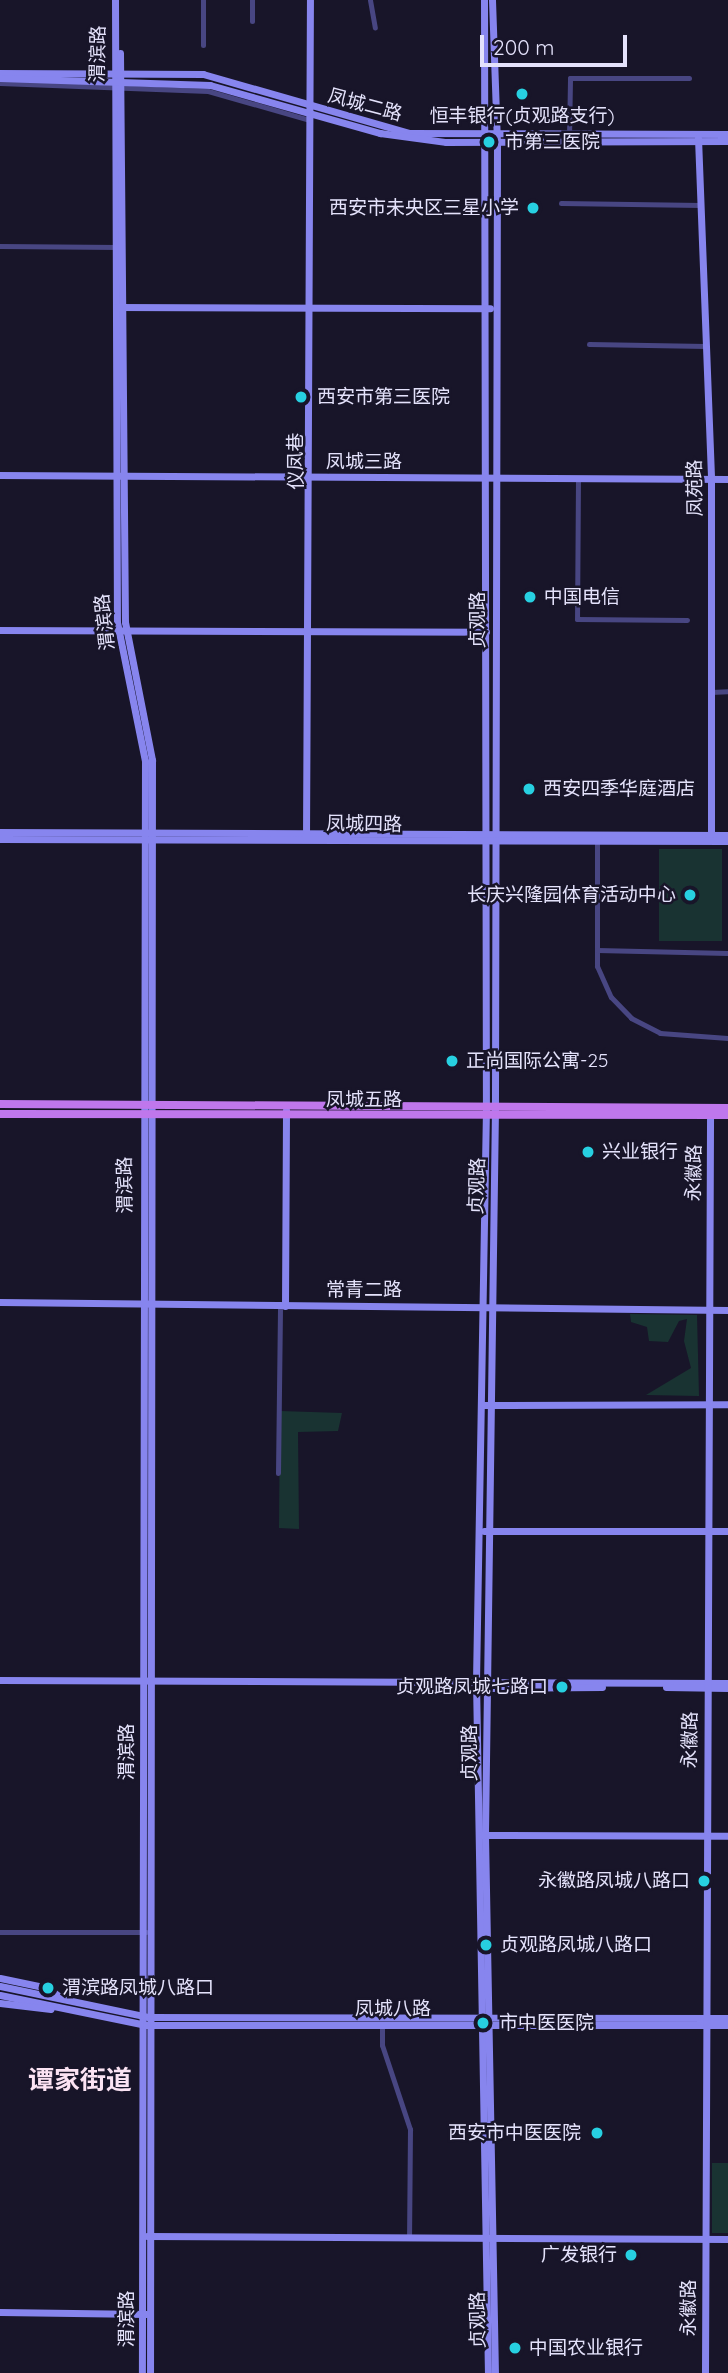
<!DOCTYPE html>
<meta charset="utf-8">
<style>
body{margin:0}
#map{position:relative;width:728px;height:2373px;overflow:hidden;background:#181529;font-family:Quicksand,"Noto Sans SC",sans-serif}
div>[style]{position:absolute}
[style*='--x']{left:calc(var(--x)*1px);top:calc(var(--y)*1px);width:calc(var(--w)*1px);rotate:calc(var(--a)*1deg)}
.green>*{inset:0;background:#193332;transform-origin:0 0}
.street>*{height:5px;margin:-2.5px;padding:0 2.5px;transform-origin:2.5px;border-radius:2.5px;background:#484682}
.secondary>*{height:7px;margin:-3.5px;padding:0 3.5px;transform-origin:3.5px;border-radius:3.5px;background:#8785ee}
.primary>*{height:8px;margin:-4px;padding:0 4px;transform-origin:4px;border-radius:4px;background:#bf77ec}
.dots>*{width:19px;height:19px;translate:-50% -50%;box-sizing:border-box;border:4px solid #181529;border-radius:50%}
span{translate:-50% -50%;white-space:nowrap;text-align:center;line-height:1.15;-webkit-text-stroke:5px #181529;paint-order:stroke}
.street-label{font-size:19px;color:#e4e2fb}
.poi-label{font-size:19px;color:#e4e2fb}
.left{translate:0 -50%;text-align:left}
.right{translate:-100% -50%;text-align:right}
.district-label{font-size:26px;color:#fbe3f3;font-weight:700}
.scale{position:absolute;left:480px;top:35px;width:147px;height:32px;box-sizing:border-box;border:4px solid #e4e2fb;border-top:0;padding-left:9px;font-size:21px;line-height:24px;white-space:nowrap;color:#e4e2fb;-webkit-text-stroke:5px #181529;paint-order:stroke}
</style>
<div id="map">
<div class="green">
<div style="left:659px;top:849px;width:63px;height:92px"></div>
<div style="clip-path:polygon(630px 1314px,697px 1315px,699px 1396px,646px 1395px,691px 1368px,684px 1341px,687px 1319px,679px 1321px,668px 1342px,649px 1341px,647px 1327px,631px 1322px)"></div>
<div style="clip-path:polygon(280px 1411px,342px 1413px,338px 1431px,298px 1432px,299px 1529px,279px 1528px)"></div>
<div style="left:712px;top:2163px;width:16px;height:70px"></div>
</div>
<div class="street">
<div style="--x:203;--y:0;--w:45;--a:90"></div>
<div style="--x:252;--y:0;--w:21;--a:90"></div>
<div style="--x:370;--y:0;--w:28;--a:80"></div>
<div style="--x:0;--y:83;--w:208;--a:2.2"></div>
<div style="--x:208;--y:91;--w:106;--a:15.9"></div>
<div style="--x:569;--y:137;--w:59;--a:-89"></div>
<div style="--x:570;--y:78;--w:119;--a:0"></div>
<div style="--x:561;--y:203;--w:140;--a:0.8"></div>
<div style="--x:0;--y:246;--w:119;--a:0.5"></div>
<div style="--x:589;--y:344;--w:117;--a:1"></div>
<div style="--x:578;--y:479;--w:140;--a:90.4"></div>
<div style="--x:577;--y:619;--w:110;--a:0.5"></div>
<div style="--x:711;--y:692;--w:17;--a:-3"></div>
<div style="--x:597;--y:840;--w:126;--a:90"></div>
<div style="--x:597;--y:966;--w:34;--a:66"></div>
<div style="--x:611;--y:997;--w:29;--a:46"></div>
<div style="--x:631;--y:1018;--w:33;--a:27"></div>
<div style="--x:660;--y:1033;--w:68;--a:4.2"></div>
<div style="--x:597;--y:950;--w:131;--a:1.3"></div>
<div style="--x:278;--y:1473;--w:168;--a:-89.3"></div>
<div style="--x:0;--y:1932;--w:146;--a:0"></div>
<div style="--x:382;--y:2024;--w:21;--a:90"></div>
<div style="--x:382;--y:2045;--w:89;--a:71.6"></div>
<div style="--x:410;--y:2129;--w:108;--a:90.5"></div>
</div>
<div class="secondary">
<div style="--x:115;--y:0;--w:622;--a:89.82"></div>
<div style="--x:117;--y:622;--w:142;--a:78.6"></div>
<div style="--x:145;--y:761;--w:1612;--a:90.11"></div>
<div style="--x:484;--y:0;--w:1108;--a:89.9"></div>
<div style="--x:486;--y:1108;--w:573;--a:91"></div>
<div style="--x:476;--y:1681;--w:692;--a:89.01"></div>
<div style="--x:492;--y:0;--w:142;--a:88"></div>
<div style="--x:497;--y:142;--w:966;--a:90.12"></div>
<div style="--x:495;--y:1108;--w:727;--a:90.79"></div>
<div style="--x:485;--y:1835;--w:538;--a:88.94"></div>
<div style="--x:120;--y:53;--w:569;--a:89.5"></div>
<div style="--x:125;--y:622;--w:141;--a:78.9"></div>
<div style="--x:152;--y:760;--w:1613;--a:90.07"></div>
<div style="--x:0;--y:73;--w:203;--a:0.3"></div>
<div style="--x:203;--y:74;--w:214;--a:16"></div>
<div style="--x:409;--y:133;--w:319;--a:0.2"></div>
<div style="--x:0;--y:78;--w:210;--a:1.9"></div>
<div style="--x:210;--y:85;--w:177;--a:15.8"></div>
<div style="--x:380;--y:133;--w:67;--a:7.8"></div>
<div style="--x:446;--y:142;--w:282;--a:-0.2"></div>
<div style="--x:698;--y:138;--w:341;--a:87.8"></div>
<div style="--x:711;--y:479;--w:361;--a:90"></div>
<div style="--x:117;--y:307;--w:373;--a:0.2"></div>
<div style="--x:0;--y:475;--w:728;--a:0.31"></div>
<div style="--x:0;--y:630;--w:486;--a:0.2"></div>
<div style="--x:0;--y:832;--w:728;--a:0.24"></div>
<div style="--x:0;--y:839;--w:728;--a:0.16"></div>
<div style="--x:306;--y:839;--w:839;--a:-89.73"></div>
<div style="--x:0;--y:1302;--w:728;--a:0.63"></div>
<div style="--x:285;--y:1306;--w:196;--a:-89.7"></div>
<div style="--x:484;--y:1405;--w:244;--a:-0.2"></div>
<div style="--x:484;--y:1531;--w:244;--a:0"></div>
<div style="--x:0;--y:1680;--w:728;--a:0.24"></div>
<div style="--x:666;--y:1687;--w:62;--a:0.9"></div>
<div style="--x:484;--y:1688;--w:118;--a:-0.5"></div>
<div style="--x:482;--y:1835;--w:246;--a:0.2"></div>
<div style="--x:0;--y:1978;--w:49;--a:11.8"></div>
<div style="--x:48;--y:1988;--w:15;--a:37"></div>
<div style="--x:0;--y:1986;--w:151;--a:11.8"></div>
<div style="--x:148;--y:2017;--w:580;--a:0.1"></div>
<div style="--x:0;--y:1995;--w:149;--a:11.6"></div>
<div style="--x:146;--y:2025;--w:582;--a:0"></div>
<div style="--x:0;--y:2003;--w:51;--a:6.7"></div>
<div style="--x:147;--y:2236;--w:581;--a:0.3"></div>
<div style="--x:0;--y:2312;--w:146;--a:0.8"></div>
<div style="--x:705;--y:2373;--w:1261;--a:-89.77"></div>
</div>
<div class="primary">
<div style="--x:0;--y:1104;--w:728;--a:0.31"></div>
<div style="--x:0;--y:1114;--w:728;--a:0.08"></div>
</div>
<div class="dots">
<div style="left:522px;top:94px;background:#27d0e1"></div>
<div style="left:489px;top:142px;background:#27d0e1"></div>
<div style="left:533px;top:208px;background:#27d0e1"></div>
<div style="left:301px;top:397px;background:#27d0e1"></div>
<div style="left:530px;top:597px;background:#27d0e1"></div>
<div style="left:529px;top:789px;background:#27d0e1"></div>
<div style="left:690px;top:895px;background:#27d0e1"></div>
<div style="left:452px;top:1061px;background:#27d0e1"></div>
<div style="left:588px;top:1152px;background:#27d0e1"></div>
<div style="left:562px;top:1687px;background:#27d0e1"></div>
<div style="left:704px;top:1881px;background:#27d0e1"></div>
<div style="left:486px;top:1945px;background:#27d0e1"></div>
<div style="left:48px;top:1988px;background:#27d0e1"></div>
<div style="left:483px;top:2023px;background:#27d0e1"></div>
<div style="left:597px;top:2133px;background:#27d0e1"></div>
<div style="left:631px;top:2255px;background:#27d0e1"></div>
<div style="left:515px;top:2348px;background:#27d0e1"></div>
</div>
<div class="street-label">
<span style="left:98px;top:54px;rotate:-89deg">渭滨路</span>
<span style="left:365px;top:105px;rotate:15deg">凤城二路</span>
<span style="left:296px;top:461px;rotate:-90deg">仪凤巷</span>
<span style="left:364px;top:462px">凤城三路</span>
<span style="left:695px;top:488px;rotate:-91deg">凤苑路</span>
<span style="left:478px;top:620px;rotate:-90deg">贞观路</span>
<span style="left:105px;top:622px;rotate:-96deg">渭滨路</span>
<span style="left:364px;top:824px;rotate:1deg">凤城四路</span>
<span style="left:364px;top:1100px">凤城五路</span>
<span style="left:694px;top:1173px;rotate:-89deg">永徽路</span>
<span style="left:125px;top:1185px;rotate:-91deg">渭滨路</span>
<span style="left:477px;top:1186px;rotate:-88deg">贞观路</span>
<span style="left:364px;top:1290px">常青二路</span>
<span style="left:690px;top:1740px;rotate:-89deg">永徽路</span>
<span style="left:127px;top:1752px;rotate:-90deg">渭滨路</span>
<span style="left:470px;top:1753px;rotate:-90deg">贞观路</span>
<span style="left:393px;top:2009px">凤城八路</span>
<span style="left:689px;top:2308px;rotate:-90deg">永徽路</span>
<span style="left:127px;top:2319px;rotate:-90deg">渭滨路</span>
<span style="left:478px;top:2320px;rotate:-91deg">贞观路</span>
</div>
<div class="poi-label">
<span style="left:522px;top:116px">恒丰银行(贞观路支行)</span>
<span class="left" style="left:505px;top:142px">市第三医院</span>
<span class="right" style="left:519px;top:208px">西安市未央区三星小学</span>
<span class="left" style="left:317px;top:397px">西安市第三医院</span>
<span class="left" style="left:544px;top:597px">中国电信</span>
<span class="left" style="left:543px;top:789px">西安四季华庭酒店</span>
<span class="right" style="left:676px;top:895px">长庆兴隆园体育活动中心</span>
<span class="left" style="left:466px;top:1061px">正尚国际公寓-25</span>
<span class="left" style="left:602px;top:1152px">兴业银行</span>
<span class="right" style="left:548px;top:1687px">贞观路凤城七路口</span>
<span class="right" style="left:690px;top:1881px">永徽路凤城八路口</span>
<span class="left" style="left:500px;top:1945px">贞观路凤城八路口</span>
<span class="left" style="left:62px;top:1988px">渭滨路凤城八路口</span>
<span class="left" style="left:499px;top:2023px">市中医医院</span>
<span class="right" style="left:581px;top:2133px">西安市中医医院</span>
<span class="right" style="left:617px;top:2255px">广发银行</span>
<span class="left" style="left:529px;top:2348px">中国农业银行</span>
</div>
<div class="district-label">
<span style="left:80px;top:2080px">谭家街道</span>
</div>
<div class="scale">200 m</div>
</div>
